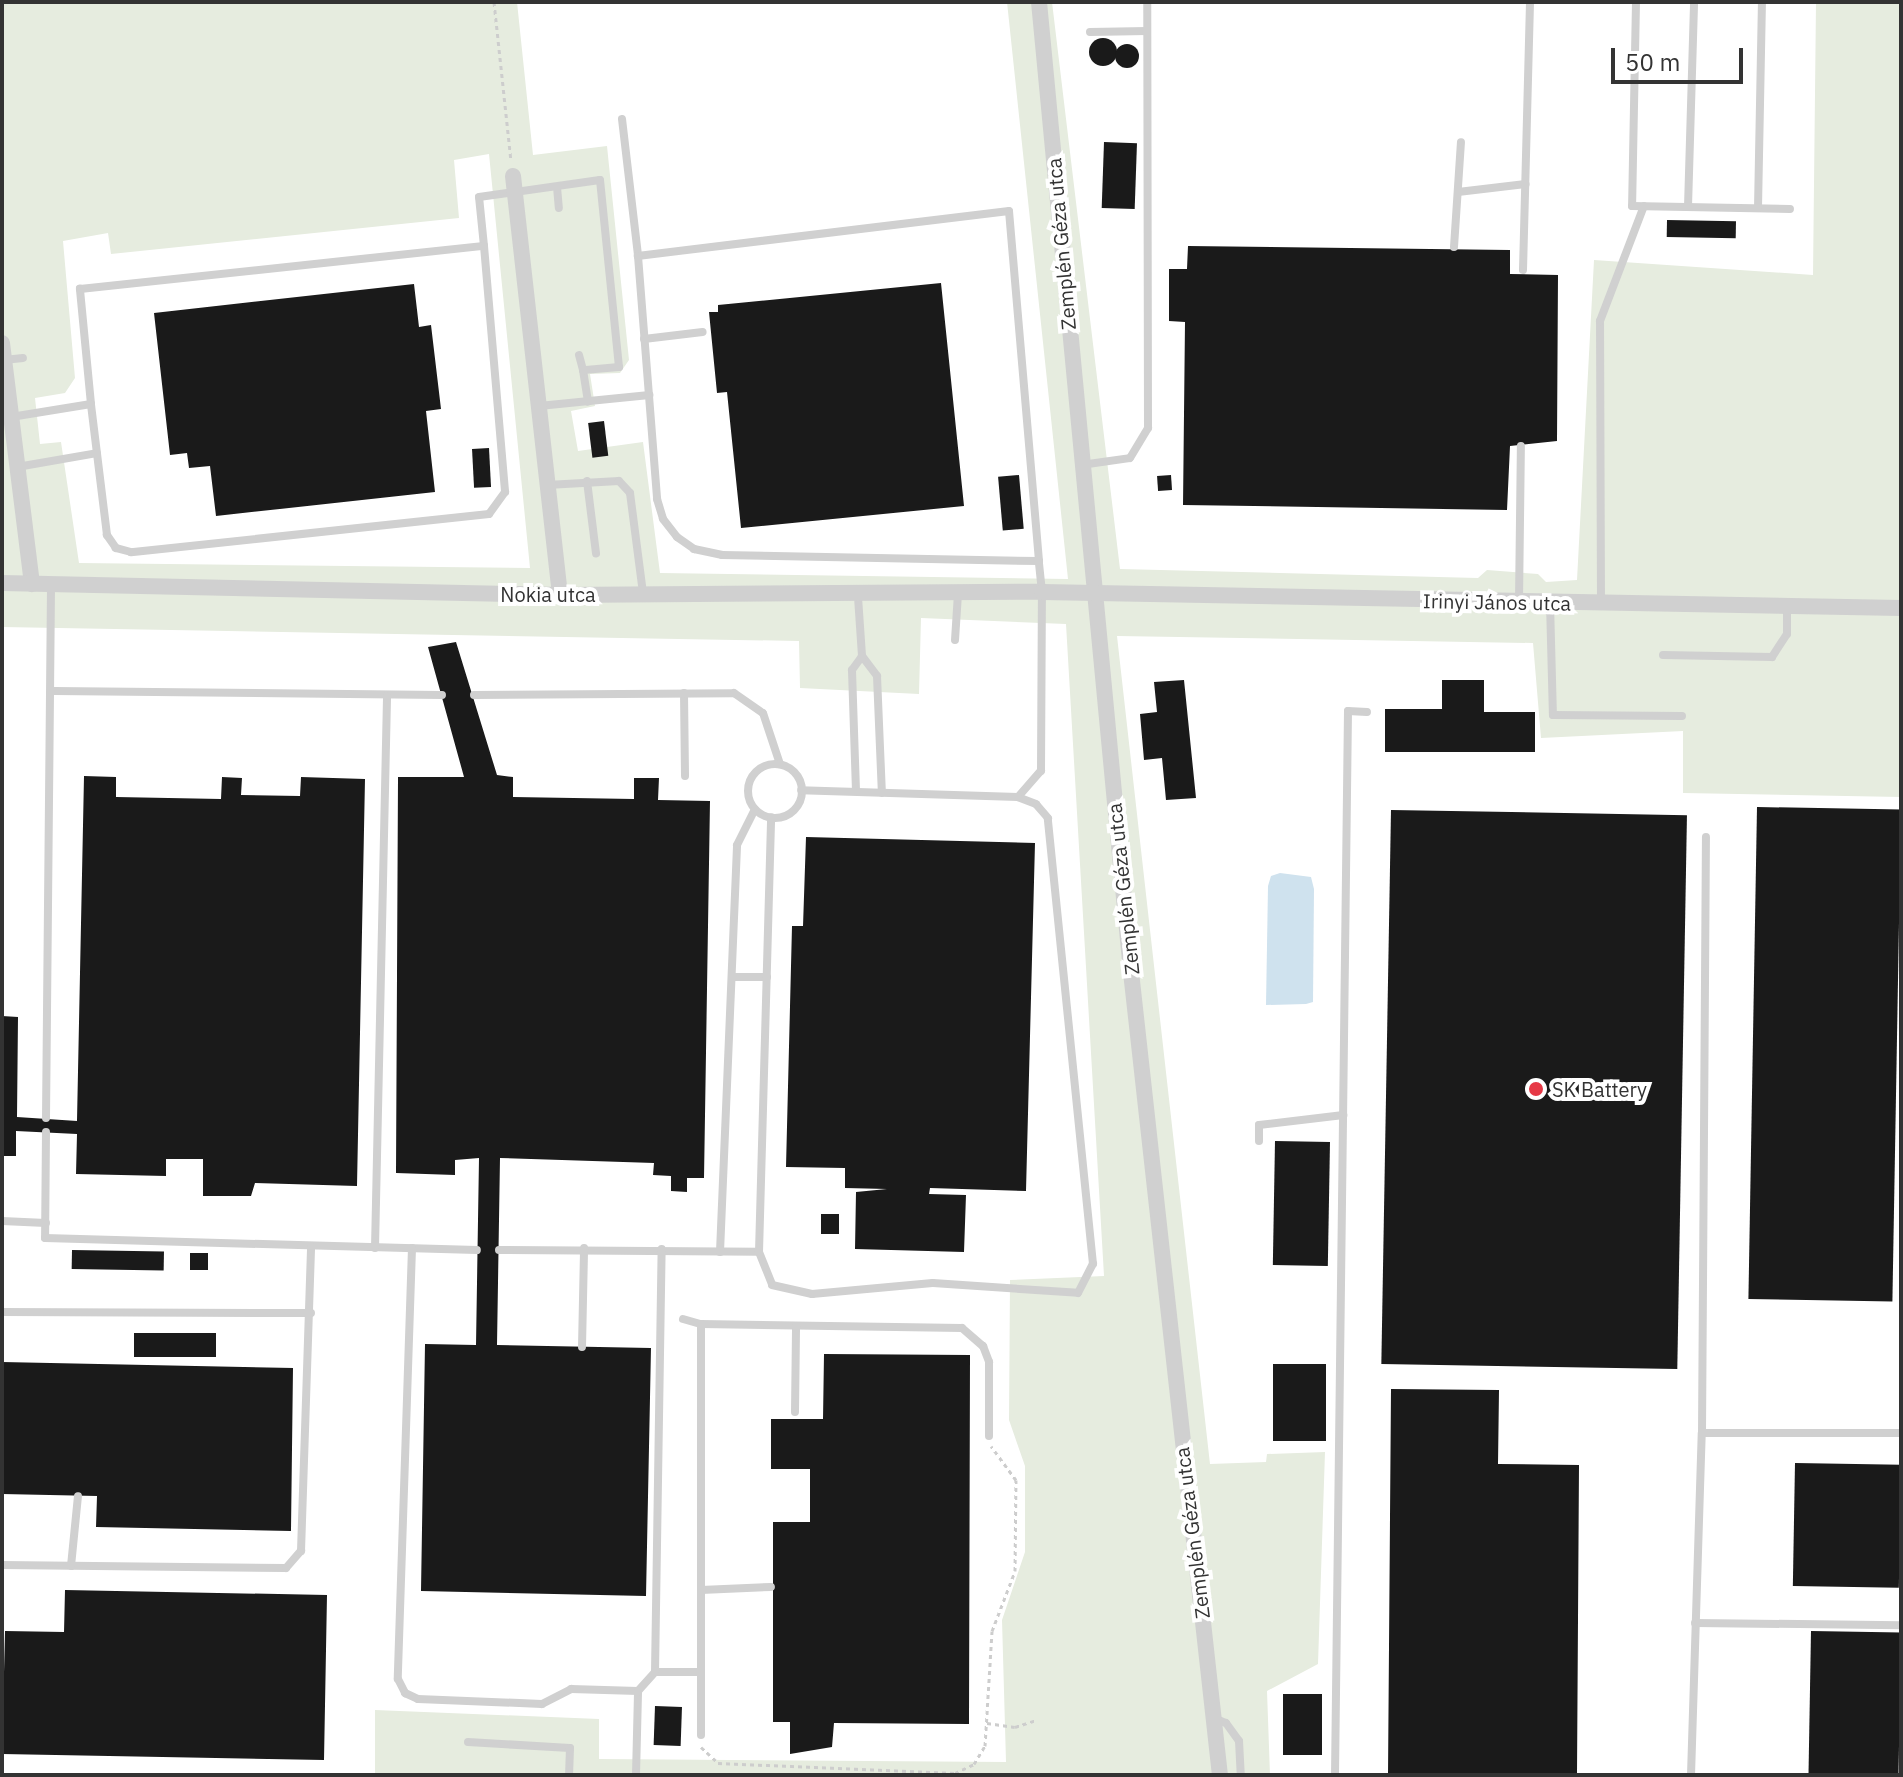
<!DOCTYPE html>
<meta charset="utf-8">
<style>
body{margin:0}
#map{position:relative;width:1903px;height:1777px;overflow:hidden;background:#fff;font-family:"IBM Plex Sans",sans-serif}
div>[style]{position:absolute}
[style*='--x']{left:calc(var(--x)*1px);top:calc(var(--y)*1px);width:calc(var(--w)*1px);rotate:calc(var(--a)*1deg)}
.green>*{inset:0;background:#e6ecdf}
.water>*{inset:0;background:#cfe2ee}
.building>*{inset:0;background:#1a1a1a;transform-origin:0 0}
.round{border-radius:50%}
.path>*{height:3px;margin-top:-1.5px;transform-origin:0;background:repeating-linear-gradient(90deg,#cdcdcd 0 4px,transparent 0 8px)}
.lane>*{height:8px;margin:-4px;padding:0 4px;transform-origin:4px;border-radius:4px;background:#d0d0d0}
.lane>.ring{margin:-4px;padding:0;box-sizing:content-box;background:none;border:8px solid #d0d0d0;border-radius:50%}
.street>*{height:16px;margin:-8px;padding:0 8px;transform-origin:8px;border-radius:8px;background:#d0d0d0}
.dots>*{width:22px;height:22px;translate:-50% -50%;box-sizing:border-box;border:4px solid #fff;border-radius:50%}
span{translate:-50% -50%;white-space:nowrap;text-align:center;line-height:1.15;-webkit-text-stroke:8px #fff;paint-order:stroke}
.street-label{font-size:20px;color:#333}
.poi-label{font-size:20px;color:#333}
.left{translate:0 -50%;text-align:left}
.frame{position:absolute;inset:0;border:4px solid #333;pointer-events:none}
.scale{position:absolute;left:1611px;top:48px;width:132px;height:36px;box-sizing:border-box;border:4px solid #333;border-top:0;padding-left:10px;font-size:24px;line-height:28px;white-space:nowrap;color:#333;-webkit-text-stroke:6px #fff;paint-order:stroke}
</style>
<div id="map">
<div class="green">
<div style="clip-path:polygon(evenodd,2px 2px,517px 2px,533px 155px,607px 146px,629px 360px,620px 373px,590px 374px,595px 406px,571px 411px,578px 451px,643px 442px,660px 573px,1068px 579px,1007px 2px,1052px 2px,1120px 569px,1478px 578px,1487px 570px,1538px 574px,1546px 582px,1577px 580px,1594px 260px,1813px 275px,1816px 2px,1901px 2px,1901px 797px,1683px 793px,1683px 731px,1541px 738px,1533px 643px,1117px 636px,1210px 1464px,1266px 1462px,1267px 1454px,1325px 1452px,1318px 1664px,1267px 1691px,1270px 1775px,375px 1775px,375px 1710px,599px 1719px,599px 1759px,1006px 1762px,1002px 1620px,1025px 1552px,1025px 1466px,1009px 1420px,1010px 1280px,1104px 1276px,1066px 624px,921px 618px,919px 694px,800px 688px,799px 641px,2px 627px,2px 2px,489px 154px,530px 568px,79px 563px,61px 442px,40px 444px,35px 398px,65px 393px,75px 378px,63px 241px,108px 233px,111px 254px,459px 218px,454px 160px,489px 154px)"></div>
</div>
<div class="water">
<div style="clip-path:polygon(1280px 873px,1311px 877px,1314px 889px,1313px 1002px,1306px 1004px,1266px 1005px,1268px 886px,1271px 876px)"></div>
</div>
<div class="building">
<div class="round" style="left:1089px;top:38px;width:28px;height:28px"></div>
<div class="round" style="left:1115px;top:44px;width:24px;height:24px"></div>
<div style="left:1104px;top:142px;width:33px;height:66px;rotate:2deg"></div>
<div style="left:1667px;top:220px;width:69px;height:17px;rotate:1deg"></div>
<div style="clip-path:polygon(1188px 246px,1510px 250px,1510px 274px,1558px 275px,1557px 441px,1510px 446px,1507px 510px,1183px 505px,1185px 322px,1169px 321px,1169px 269px,1187px 269px)"></div>
<div style="clip-path:polygon(941px 283px,964px 506px,741px 528px,727px 392px,717px 393px,709px 312px,718px 312px,718px 305px)"></div>
<div style="clip-path:polygon(414px 284px,419px 327px,431px 325px,441px 409px,426px 411px,435px 492px,216px 516px,210px 466px,189px 468px,187px 453px,170px 455px,154px 313px)"></div>
<div style="left:604px;top:421px;width:35px;height:16px;rotate:83deg"></div>
<div style="left:489px;top:448px;width:39px;height:17px;rotate:87deg"></div>
<div style="left:1019px;top:475px;width:54px;height:21px;rotate:85deg"></div>
<div style="left:1171px;top:475px;width:15px;height:14px;rotate:86deg"></div>
<div style="clip-path:polygon(456px 642px,497px 775px,513px 777px,513px 797px,634px 799px,634px 778px,659px 778px,658px 800px,710px 801px,704px 1178px,687px 1178px,687px 1192px,671px 1191px,671px 1176px,653px 1175px,654px 1163px,500px 1158px,497px 1345px,651px 1348px,646px 1596px,421px 1591px,425px 1344px,476px 1345px,479px 1158px,455px 1160px,455px 1175px,396px 1173px,398px 777px,464px 777px,428px 647px)"></div>
<div style="clip-path:polygon(1184px 680px,1196px 798px,1166px 800px,1162px 758px,1144px 760px,1140px 714px,1157px 712px,1154px 682px)"></div>
<div style="clip-path:polygon(1442px 680px,1484px 680px,1484px 712px,1535px 712px,1535px 752px,1385px 752px,1385px 709px,1442px 709px)"></div>
<div style="clip-path:polygon(84px 776px,116px 777px,116px 797px,221px 799px,222px 777px,242px 778px,241px 795px,300px 796px,301px 777px,365px 779px,357px 1186px,255px 1183px,251px 1196px,203px 1196px,203px 1159px,166px 1159px,166px 1176px,76px 1174px,77px 1134px,16px 1131px,16px 1156px,2px 1156px,2px 1016px,18px 1017px,17px 1117px,77px 1121px)"></div>
<div style="left:1757px;top:807px;width:144px;height:492px;rotate:1deg"></div>
<div style="left:1391px;top:810px;width:296px;height:554px;rotate:1deg"></div>
<div style="clip-path:polygon(806px 837px,1035px 843px,1026px 1191px,930px 1188px,929px 1194px,966px 1195px,964px 1252px,855px 1249px,856px 1192px,887px 1189px,845px 1188px,845px 1168px,786px 1167px,792px 926px,803px 926px)"></div>
<div style="left:1275px;top:1141px;width:55px;height:124px;rotate:1deg"></div>
<div style="left:821px;top:1214px;width:18px;height:20px"></div>
<div style="left:72px;top:1250px;width:92px;height:19px;rotate:1deg"></div>
<div style="left:190px;top:1253px;width:18px;height:17px"></div>
<div style="left:134px;top:1333px;width:82px;height:24px"></div>
<div style="clip-path:polygon(824px 1354px,970px 1355px,969px 1724px,834px 1723px,832px 1747px,790px 1754px,790px 1722px,773px 1722px,773px 1522px,810px 1522px,810px 1469px,771px 1469px,771px 1419px,823px 1419px)"></div>
<div style="clip-path:polygon(2px 1362px,293px 1368px,291px 1531px,96px 1527px,97px 1496px,2px 1494px)"></div>
<div style="left:1273px;top:1364px;width:53px;height:77px"></div>
<div style="clip-path:polygon(1391px 1389px,1499px 1390px,1498px 1464px,1579px 1465px,1577px 1775px,1388px 1775px)"></div>
<div style="left:1795px;top:1463px;width:106px;height:123px;rotate:1deg"></div>
<div style="clip-path:polygon(65px 1590px,327px 1595px,324px 1760px,2px 1754px,5px 1631px,64px 1632px)"></div>
<div style="left:1811px;top:1631px;width:90px;height:144px;rotate:1deg"></div>
<div style="left:1283px;top:1694px;width:39px;height:61px"></div>
<div style="left:655px;top:1706px;width:27px;height:39px;rotate:2deg"></div>
</div>
<div class="path">
<div style="--x:494;--y:2;--w:159;--a:83.9"></div>
<div style="--x:987;--y:1723;--w:28;--a:8"></div>
<div style="--x:1015;--y:1727;--w:23;--a:-18"></div>
<div style="--x:701;--y:1747;--w:23;--a:43"></div>
<div style="--x:718;--y:1763;--w:237;--a:2.4"></div>
<div style="--x:955;--y:1773;--w:21;--a:-25"></div>
<div style="--x:974;--y:1764;--w:21;--a:-59"></div>
<div style="--x:985;--y:1746;--w:115;--a:-86.5"></div>
<div style="--x:992;--y:1631;--w:64;--a:-69"></div>
<div style="--x:1015;--y:1571;--w:91;--a:-89.4"></div>
<div style="--x:1016;--y:1480;--w:42;--a:-126.3"></div>
</div>
<div class="lane">
<div style="--x:1636;--y:2;--w:204;--a:91.1"></div>
<div style="--x:1632;--y:206;--w:158;--a:1.1"></div>
<div style="--x:1090;--y:32;--w:57;--a:-1"></div>
<div style="--x:622;--y:119;--w:138;--a:83.3"></div>
<div style="--x:557;--y:187;--w:21;--a:85"></div>
<div style="--x:1458;--y:192;--w:68;--a:-6.7"></div>
<div style="--x:1688;--y:207;--w:205;--a:-88.3"></div>
<div style="--x:1758;--y:208;--w:206;--a:-88.9"></div>
<div style="--x:484;--y:246;--w:49;--a:-95.8"></div>
<div style="--x:479;--y:197;--w:122;--a:-8"></div>
<div style="--x:600;--y:180;--w:188;--a:84.2"></div>
<div style="--x:619;--y:367;--w:36;--a:175"></div>
<div style="--x:583;--y:370;--w:32;--a:81"></div>
<div style="--x:1454;--y:247;--w:105;--a:-86.2"></div>
<div style="--x:1523;--y:270;--w:268;--a:-88.5"></div>
<div style="--x:644;--y:339;--w:59;--a:-6.8"></div>
<div style="--x:579;--y:355;--w:16;--a:75"></div>
<div style="--x:4;--y:360;--w:19;--a:-6"></div>
<div style="--x:539;--y:406;--w:111;--a:-5.7"></div>
<div style="--x:11;--y:417;--w:81;--a:-9.2"></div>
<div style="--x:91;--y:404;--w:116;--a:-95.5"></div>
<div style="--x:80;--y:289;--w:406;--a:-6.1"></div>
<div style="--x:484;--y:246;--w:247;--a:85.1"></div>
<div style="--x:505;--y:492;--w:27;--a:126"></div>
<div style="--x:489;--y:514;--w:360;--a:173.9"></div>
<div style="--x:131;--y:552;--w:16;--a:-165"></div>
<div style="--x:116;--y:548;--w:16;--a:-125"></div>
<div style="--x:107;--y:535;--w:132;--a:-97"></div>
<div style="--x:1081;--y:465;--w:49;--a:-8.1"></div>
<div style="--x:1130;--y:458;--w:35;--a:-59"></div>
<div style="--x:1148;--y:428;--w:426;--a:-90.1"></div>
<div style="--x:17;--y:467;--w:81;--a:-9.9"></div>
<div style="--x:587;--y:481;--w:73;--a:82.9"></div>
<div style="--x:547;--y:485;--w:72;--a:-3.2"></div>
<div style="--x:619;--y:481;--w:16;--a:47"></div>
<div style="--x:630;--y:493;--w:101;--a:82.6"></div>
<div style="--x:858;--y:597;--w:59;--a:86.1"></div>
<div style="--x:862;--y:656;--w:25;--a:53"></div>
<div style="--x:877;--y:676;--w:117;--a:87.6"></div>
<div style="--x:1519;--y:601;--w:155;--a:-89.3"></div>
<div style="--x:1550;--y:603;--w:112;--a:88.5"></div>
<div style="--x:1553;--y:715;--w:129;--a:0.4"></div>
<div style="--x:1601;--y:604;--w:283;--a:-90.2"></div>
<div style="--x:1600;--y:321;--w:123;--a:-69.1"></div>
<div style="--x:955;--y:640;--w:46;--a:-86.3"></div>
<div style="--x:1663;--y:655;--w:109;--a:1.1"></div>
<div style="--x:1772;--y:657;--w:27;--a:-57"></div>
<div style="--x:1787;--y:634;--w:27;--a:-90"></div>
<div style="--x:54;--y:691;--w:388;--a:0.6"></div>
<div style="--x:684;--y:693;--w:83;--a:89.3"></div>
<div style="--x:474;--y:695;--w:260;--a:-0.4"></div>
<div style="--x:734;--y:693;--w:35;--a:35"></div>
<div style="--x:763;--y:713;--w:54;--a:71.6"></div>
<div class="ring" style="left:748px;top:764px;width:46px;height:46px"></div>
<div style="--x:856;--y:791;--w:121;--a:-91.9"></div>
<div style="--x:852;--y:670;--w:17;--a:-54"></div>
<div style="--x:1018;--y:797;--w:35;--a:-49"></div>
<div style="--x:1041;--y:771;--w:179;--a:-89.7"></div>
<div style="--x:1042;--y:592;--w:31;--a:-96"></div>
<div style="--x:1039;--y:561;--w:351;--a:-94.9"></div>
<div style="--x:1009;--y:211;--w:374;--a:173.1"></div>
<div style="--x:638;--y:256;--w:244;--a:85.5"></div>
<div style="--x:657;--y:499;--w:21;--a:73"></div>
<div style="--x:663;--y:519;--w:23;--a:52"></div>
<div style="--x:677;--y:537;--w:21;--a:35"></div>
<div style="--x:694;--y:549;--w:29;--a:12"></div>
<div style="--x:722;--y:555;--w:317;--a:1.1"></div>
<div style="--x:733;--y:977;--w:34;--a:0"></div>
<div style="--x:46;--y:1118;--w:533;--a:-89.46"></div>
<div style="--x:46;--y:1132;--w:106;--a:90.5"></div>
<div style="--x:45;--y:1238;--w:432;--a:1.6"></div>
<div style="--x:1259;--y:1141;--w:16;--a:-90"></div>
<div style="--x:1259;--y:1125;--w:85;--a:-6.8"></div>
<div style="--x:2;--y:1221;--w:44;--a:2.6"></div>
<div style="--x:375;--y:1248;--w:552;--a:-88.75"></div>
<div style="--x:412;--y:1248;--w:431;--a:91.9"></div>
<div style="--x:398;--y:1679;--w:16;--a:63"></div>
<div style="--x:405;--y:1693;--w:14;--a:25"></div>
<div style="--x:418;--y:1699;--w:124;--a:2.3"></div>
<div style="--x:542;--y:1704;--w:33;--a:-27"></div>
<div style="--x:571;--y:1689;--w:67;--a:1.7"></div>
<div style="--x:499;--y:1250;--w:260;--a:0.4"></div>
<div style="--x:759;--y:1252;--w:35;--a:68"></div>
<div style="--x:772;--y:1285;--w:41;--a:12.7"></div>
<div style="--x:812;--y:1294;--w:121;--a:-5.2"></div>
<div style="--x:933;--y:1283;--w:145;--a:3.9"></div>
<div style="--x:1078;--y:1293;--w:33;--a:-63"></div>
<div style="--x:1093;--y:1264;--w:448;--a:-95.8"></div>
<div style="--x:1048;--y:818;--w:18;--a:-131"></div>
<div style="--x:1036;--y:804;--w:19;--a:-159"></div>
<div style="--x:1018;--y:797;--w:217;--a:-178.2"></div>
<div style="--x:720;--y:1252;--w:407;--a:-87.6"></div>
<div style="--x:737;--y:845;--w:40;--a:-63.4"></div>
<div style="--x:759;--y:1252;--w:435;--a:-88.4"></div>
<div style="--x:2;--y:1312;--w:309;--a:0.2"></div>
<div style="--x:683;--y:1319;--w:19;--a:16"></div>
<div style="--x:701;--y:1324;--w:261;--a:0.9"></div>
<div style="--x:962;--y:1328;--w:28;--a:41"></div>
<div style="--x:983;--y:1346;--w:17;--a:69"></div>
<div style="--x:989;--y:1362;--w:74;--a:90"></div>
<div style="--x:582;--y:1347;--w:99;--a:-88.8"></div>
<div style="--x:795;--y:1412;--w:86;--a:-89.3"></div>
<div style="--x:1702;--y:1433;--w:199;--a:0"></div>
<div style="--x:2;--y:1565;--w:284;--a:0.6"></div>
<div style="--x:286;--y:1568;--w:23;--a:-49"></div>
<div style="--x:301;--y:1551;--w:304;--a:-88.1"></div>
<div style="--x:71;--y:1566;--w:70;--a:-84.3"></div>
<div style="--x:701;--y:1590;--w:70;--a:-2.5"></div>
<div style="--x:1695;--y:1623;--w:206;--a:0.6"></div>
<div style="--x:655;--y:1672;--w:46;--a:0"></div>
<div style="--x:1214;--y:1718;--w:13;--a:23"></div>
<div style="--x:1226;--y:1723;--w:22;--a:54"></div>
<div style="--x:1239;--y:1741;--w:34;--a:87"></div>
<div style="--x:701;--y:1735;--w:411;--a:-90"></div>
<div style="--x:468;--y:1742;--w:102;--a:3.4"></div>
<div style="--x:570;--y:1748;--w:27;--a:92"></div>
<div style="--x:636;--y:1775;--w:84;--a:-88.6"></div>
<div style="--x:638;--y:1691;--w:25;--a:-48"></div>
<div style="--x:655;--y:1672;--w:423;--a:-89.1"></div>
<div style="--x:1335;--y:1775;--w:1064;--a:-89.3"></div>
<div style="--x:1348;--y:711;--w:19;--a:3"></div>
<div style="--x:1691;--y:1775;--w:342;--a:-88.2"></div>
<div style="--x:1702;--y:1433;--w:596;--a:-89.62"></div>
</div>
<div class="street">
<div style="--x:1039;--y:2;--w:974;--a:84.58"></div>
<div style="--x:1131;--y:972;--w:808;--a:83.68"></div>
<div style="--x:513;--y:176;--w:422;--a:83.6"></div>
<div style="--x:2;--y:343;--w:243;--a:82.9"></div>
<div style="--x:2;--y:583;--w:558;--a:1.23"></div>
<div style="--x:560;--y:595;--w:482;--a:-0.4"></div>
<div style="--x:1042;--y:592;--w:859;--a:1.07"></div>
</div>
<div class="dots">
<div style="left:1536px;top:1089px;background:#e63946"></div>
</div>
<div class="street-label">
<span style="left:1061px;top:244px;rotate:-95deg">Zemplén Géza utca</span>
<span style="left:548px;top:594px">Nokia utca</span>
<span style="left:1497px;top:602px;rotate:1deg">Irinyi János utca</span>
<span style="left:1123px;top:889px;rotate:-96deg">Zemplén Géza utca</span>
<span style="left:1192px;top:1533px;rotate:-97deg">Zemplén Géza utca</span>
</div>
<div class="poi-label">
<span class="left" style="left:1552px;top:1089px">SK Battery</span>
</div>
<div class="frame"></div>
<div class="scale">50 m</div>
</div>
